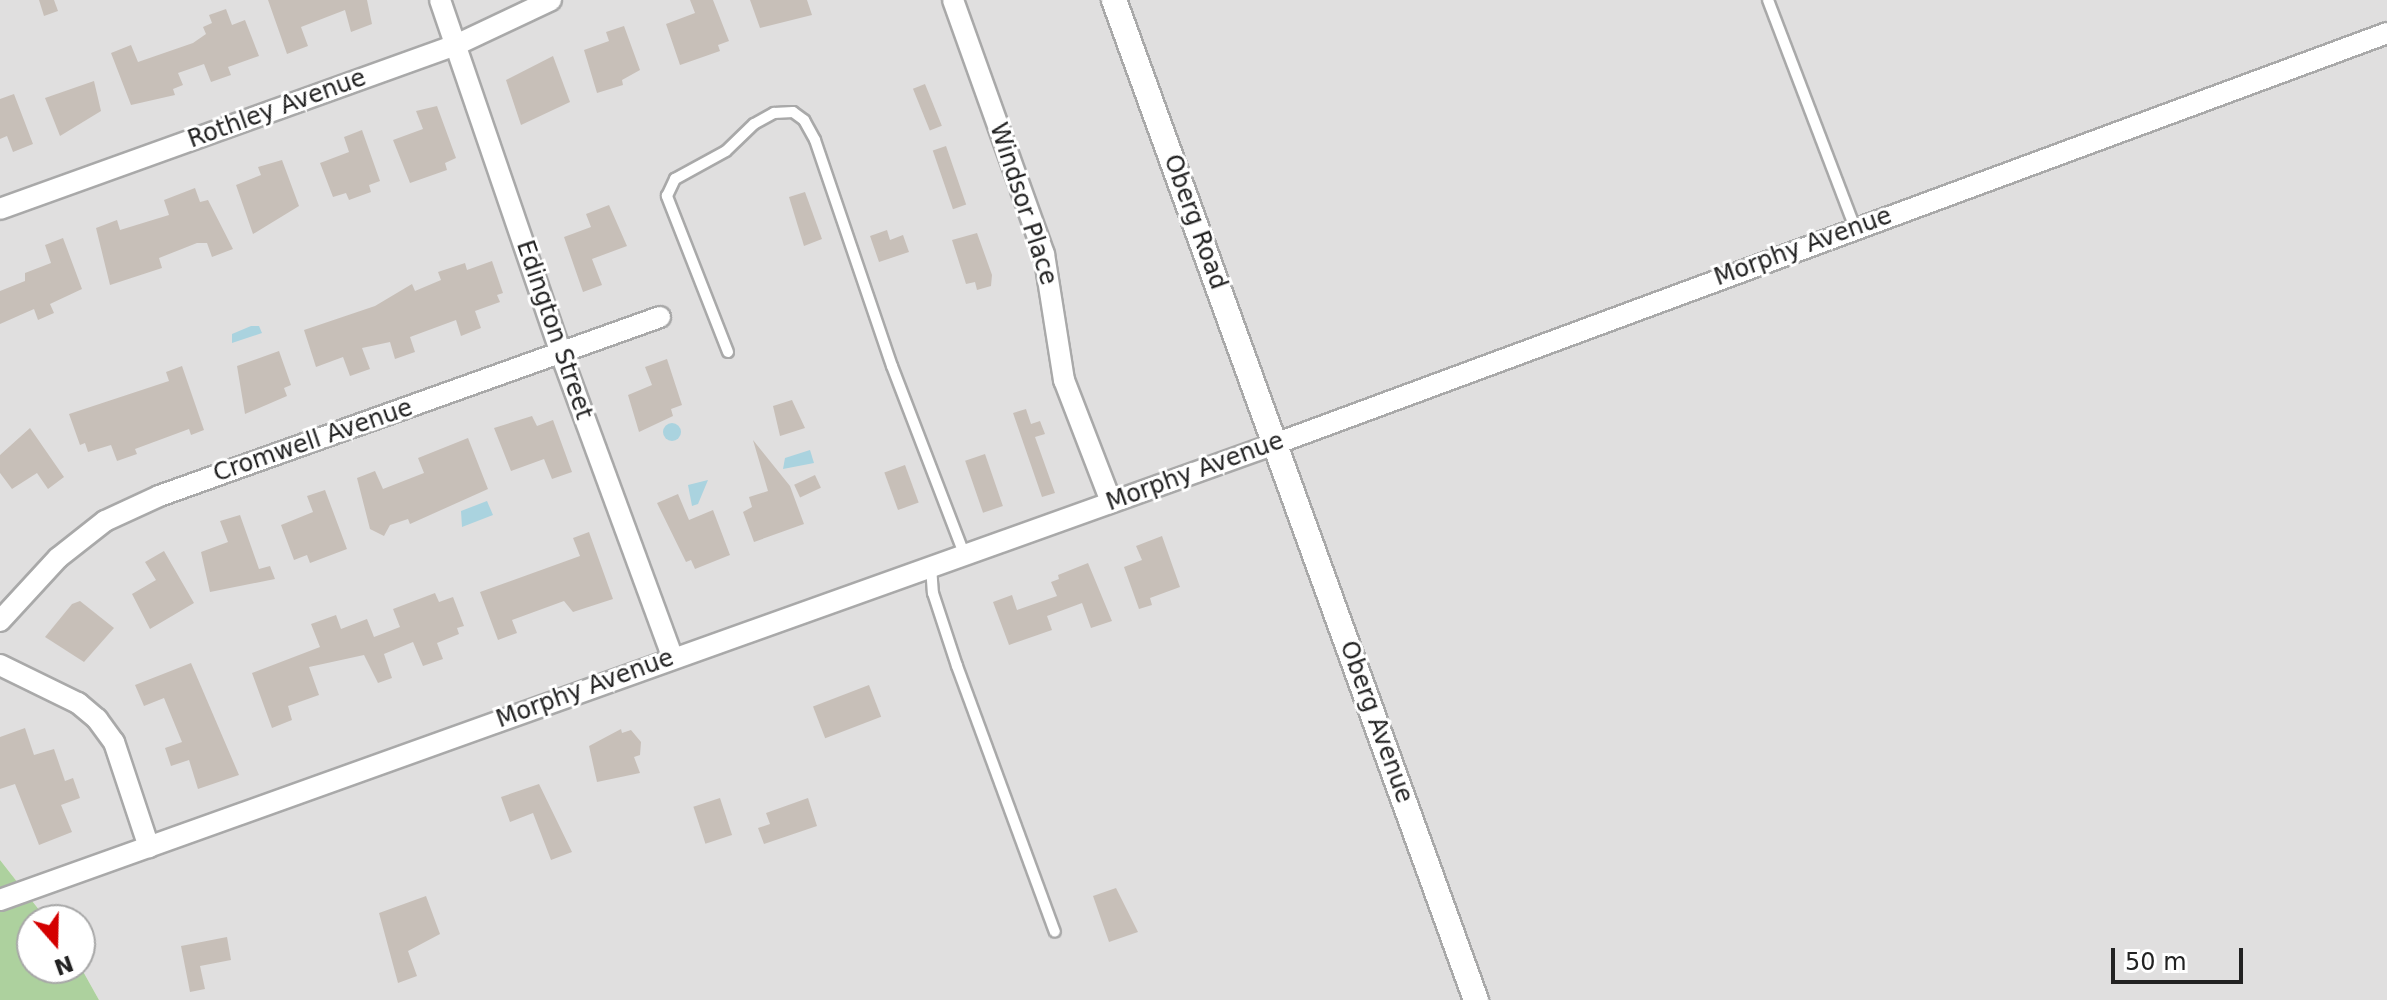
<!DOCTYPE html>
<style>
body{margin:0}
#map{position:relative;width:2387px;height:1000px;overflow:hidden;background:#f2efe9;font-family:"DejaVu Sans",sans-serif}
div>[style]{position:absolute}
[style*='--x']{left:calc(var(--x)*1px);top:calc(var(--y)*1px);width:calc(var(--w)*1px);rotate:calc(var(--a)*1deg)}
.residential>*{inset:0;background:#e0dfdf}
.forest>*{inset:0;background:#add19e}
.water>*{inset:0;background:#aad3df}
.round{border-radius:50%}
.building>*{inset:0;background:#c7bfb8;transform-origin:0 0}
.roads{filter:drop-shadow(2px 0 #a9a9a9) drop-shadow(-2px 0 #a9a9a9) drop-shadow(0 2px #a9a9a9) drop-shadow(0 -2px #a9a9a9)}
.service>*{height:10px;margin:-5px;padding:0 5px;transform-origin:5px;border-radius:5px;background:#fff}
.minor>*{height:20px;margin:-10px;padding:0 10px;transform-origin:10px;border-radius:10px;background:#fff}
.tertiary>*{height:24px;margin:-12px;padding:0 12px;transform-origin:12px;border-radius:12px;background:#fff}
span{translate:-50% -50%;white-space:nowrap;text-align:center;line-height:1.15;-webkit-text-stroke:6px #fff;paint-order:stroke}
.street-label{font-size:24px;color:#222}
.north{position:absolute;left:16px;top:904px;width:80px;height:80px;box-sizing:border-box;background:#fff;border:2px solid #a7a7a7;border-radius:50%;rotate:160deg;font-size:22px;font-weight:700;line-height:32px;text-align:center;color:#222}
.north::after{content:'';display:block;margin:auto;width:28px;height:36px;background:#d40000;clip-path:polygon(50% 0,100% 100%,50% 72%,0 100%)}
.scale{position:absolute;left:2111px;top:948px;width:132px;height:36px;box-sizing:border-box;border:4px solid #222;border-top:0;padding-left:10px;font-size:24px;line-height:28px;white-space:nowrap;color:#222;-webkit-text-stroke:6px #fff;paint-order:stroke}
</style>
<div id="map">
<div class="residential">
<div style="clip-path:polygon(0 0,2387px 0,2387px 1000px,99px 1000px,80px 966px,80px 920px,47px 920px,0 860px)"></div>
</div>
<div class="forest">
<div style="clip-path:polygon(0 860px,47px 920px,32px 920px,32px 968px,80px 966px,99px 1000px,0 1000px)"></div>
</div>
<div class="water">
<div style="clip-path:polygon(251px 326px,259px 326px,262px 333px,232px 343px,232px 334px)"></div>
<div class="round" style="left:663px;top:423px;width:18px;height:18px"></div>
<div style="clip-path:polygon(810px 450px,814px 463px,783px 469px,785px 458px)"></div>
<div style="clip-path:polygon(708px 480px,698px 504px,692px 506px,688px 485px)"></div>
<div style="clip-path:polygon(487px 501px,493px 515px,462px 527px,461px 511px)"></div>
</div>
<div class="building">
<div style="clip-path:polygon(39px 0,54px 0,58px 11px,44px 16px)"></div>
<div style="clip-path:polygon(268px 0,367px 0,372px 24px,351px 32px,345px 10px,301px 27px,308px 46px,287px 54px)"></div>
<div style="clip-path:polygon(690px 0,713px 0,729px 41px,718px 45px,720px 51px,680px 65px,666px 24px,695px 13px)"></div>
<div style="clip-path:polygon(750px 0,807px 0,812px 15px,760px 28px)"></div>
<div style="clip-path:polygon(226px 9px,232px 25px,245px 20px,259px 56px,228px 67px,231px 75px,211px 82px,204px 64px,178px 73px,183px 85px,173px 89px,175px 95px,131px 105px,111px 53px,131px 45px,138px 62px,193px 43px,206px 34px,203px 27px,212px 23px,209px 15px)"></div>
<div style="clip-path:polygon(624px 26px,640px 70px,622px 80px,623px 85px,597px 93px,584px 50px,609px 41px,606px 32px)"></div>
<div style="clip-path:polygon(553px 56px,570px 102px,521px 125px,506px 80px)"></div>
<div style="clip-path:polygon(94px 81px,101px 111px,60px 136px,45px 98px)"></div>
<div style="left:925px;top:84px;width:45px;height:13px;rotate:68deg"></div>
<div style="clip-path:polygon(14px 94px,33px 144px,13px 152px,7px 136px,0 139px,0 99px)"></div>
<div style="clip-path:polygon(437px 106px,456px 158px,445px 163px,447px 170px,410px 183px,393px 140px,423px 129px,416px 111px)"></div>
<div style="clip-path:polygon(362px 130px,380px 181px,369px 185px,371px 192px,349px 200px,346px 193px,333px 197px,320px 163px,349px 152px,344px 137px)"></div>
<div style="left:946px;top:146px;width:62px;height:14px;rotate:71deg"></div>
<div style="clip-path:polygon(282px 160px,299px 206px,253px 234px,236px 185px,261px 175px,258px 167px)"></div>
<div style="clip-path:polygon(195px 188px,200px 202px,208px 200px,233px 249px,212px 257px,207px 243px,197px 243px,159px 258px,162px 268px,110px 285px,96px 228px,117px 220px,120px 230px,169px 215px,164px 200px)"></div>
<div style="clip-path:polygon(805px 192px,822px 239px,804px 246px,789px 197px)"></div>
<div style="clip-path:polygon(609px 205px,627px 246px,592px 259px,602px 285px,583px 292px,564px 237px,591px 227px,586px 214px)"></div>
<div style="clip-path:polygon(887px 230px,890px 240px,903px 235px,909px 252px,879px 262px,870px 236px)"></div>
<div style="clip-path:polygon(977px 233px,992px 275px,991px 286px,977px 290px,975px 282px,966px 284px,952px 240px)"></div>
<div style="clip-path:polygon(63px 238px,82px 289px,50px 304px,54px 313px,38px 320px,34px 309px,0 324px,0 291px,25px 281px,25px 273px,51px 263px,45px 245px)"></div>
<div style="clip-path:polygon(492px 261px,503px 293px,497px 295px,500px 302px,475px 311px,481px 328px,461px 336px,456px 320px,410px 337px,415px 352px,395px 359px,390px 342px,362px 348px,370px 369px,350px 376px,343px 357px,316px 367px,304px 330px,375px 306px,412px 284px,415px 291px,441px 280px,438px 272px,465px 263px,467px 270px)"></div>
<div style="clip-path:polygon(279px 351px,291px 385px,284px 388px,287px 396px,245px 414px,237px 366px)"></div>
<div style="clip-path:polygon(667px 359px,682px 405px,671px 409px,673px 416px,639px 432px,628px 395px,652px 385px,645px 367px)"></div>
<div style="clip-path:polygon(182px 366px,204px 430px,191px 435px,189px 429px,135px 449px,137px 454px,117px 461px,111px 445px,88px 452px,85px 443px,80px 445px,69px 414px,169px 381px,166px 372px)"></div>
<div style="clip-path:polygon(792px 400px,805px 428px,780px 436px,773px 406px)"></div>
<div style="clip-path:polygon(1026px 409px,1031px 424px,1040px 421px,1045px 434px,1035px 437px,1055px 493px,1042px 497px,1013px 413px)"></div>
<div style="clip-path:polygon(532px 416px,537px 426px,553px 420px,572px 472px,552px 479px,544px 459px,511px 471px,494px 428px)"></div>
<div style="clip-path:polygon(30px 428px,64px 477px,48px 489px,37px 473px,12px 489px,0 473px,0 455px)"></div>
<div style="clip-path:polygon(468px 438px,488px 489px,410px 524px,408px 519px,390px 525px,384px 536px,370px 529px,357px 478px,375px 471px,383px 489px,424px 473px,418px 458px)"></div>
<div style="clip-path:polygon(753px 440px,790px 486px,804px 524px,754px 542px,743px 512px,752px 507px,749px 497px,768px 491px)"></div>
<div style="left:985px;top:454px;width:55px;height:21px;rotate:71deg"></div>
<div style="left:905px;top:465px;width:40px;height:22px;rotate:70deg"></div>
<div style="left:815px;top:475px;width:14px;height:23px;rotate:65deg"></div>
<div style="clip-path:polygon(325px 490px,347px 549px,310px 563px,307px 555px,294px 560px,281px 525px,313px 512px,307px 496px)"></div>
<div style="clip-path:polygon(678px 494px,689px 520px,713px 510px,730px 555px,695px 569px,691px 560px,686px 562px,657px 503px)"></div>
<div style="clip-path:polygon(240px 515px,259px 569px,270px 566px,275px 579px,210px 592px,201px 552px,228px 542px,220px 521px)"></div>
<div style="clip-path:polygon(589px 532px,613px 599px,573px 612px,564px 601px,512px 620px,517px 633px,498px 640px,480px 592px,580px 556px,573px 538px)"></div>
<div style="clip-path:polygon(1162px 536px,1180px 587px,1150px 598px,1152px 605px,1139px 609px,1124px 567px,1142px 560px,1136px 546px)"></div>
<div style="clip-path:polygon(164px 551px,194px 603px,150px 629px,132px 594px,156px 580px,145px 562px)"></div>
<div style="clip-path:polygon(1088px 563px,1112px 621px,1091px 628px,1082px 603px,1047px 616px,1052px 630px,1009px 645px,993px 602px,1012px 595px,1017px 610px,1057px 596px,1051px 582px,1059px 579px,1058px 575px)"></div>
<div style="clip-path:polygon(435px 593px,439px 602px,453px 597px,464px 626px,457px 628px,459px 634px,437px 643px,443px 659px,423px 666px,413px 642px,384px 654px,392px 678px,378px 683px,364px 655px,309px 667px,319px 695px,288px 706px,292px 720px,272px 728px,252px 673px,320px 647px,311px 624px,336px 615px,341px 629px,367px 619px,374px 637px,400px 627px,393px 609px)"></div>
<div style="clip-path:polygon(80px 601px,114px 628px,84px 662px,45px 637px,72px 604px)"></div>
<div style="clip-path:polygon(191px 663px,239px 775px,198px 789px,189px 760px,171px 766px,165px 748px,182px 742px,164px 698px,144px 706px,135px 685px)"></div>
<div style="left:869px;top:685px;width:34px;height:60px;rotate:69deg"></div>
<div style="clip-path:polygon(25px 728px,34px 755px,54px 749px,65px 781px,73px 778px,80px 798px,61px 805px,72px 832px,39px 845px,15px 784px,0 789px,0 737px)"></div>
<div style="clip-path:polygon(621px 729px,622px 733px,631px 730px,641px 742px,640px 755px,634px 757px,640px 773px,597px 782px,589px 746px)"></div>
<div style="clip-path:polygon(539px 784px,572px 852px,551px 860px,533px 813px,510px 822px,501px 797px)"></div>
<div style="left:720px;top:798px;width:39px;height:28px;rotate:72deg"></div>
<div style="clip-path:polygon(808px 798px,817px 826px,764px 844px,758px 828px,770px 824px,766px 813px)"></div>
<div style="clip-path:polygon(1116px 888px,1138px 932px,1109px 942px,1093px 896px)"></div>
<div style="clip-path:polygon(426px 896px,440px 934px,408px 951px,417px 976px,398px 983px,379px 913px)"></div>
<div style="clip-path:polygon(227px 937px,231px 960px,200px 966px,205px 989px,190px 992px,181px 946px)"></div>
</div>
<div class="roads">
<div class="service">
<div style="--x:1768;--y:0;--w:244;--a:69.1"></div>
<div style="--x:728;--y:352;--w:168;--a:-111.4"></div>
<div style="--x:667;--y:196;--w:19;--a:-65"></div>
<div style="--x:675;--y:179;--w:58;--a:-28.8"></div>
<div style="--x:726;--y:151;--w:39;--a:-44"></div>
<div style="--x:754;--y:124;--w:23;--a:-29"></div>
<div style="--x:774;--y:113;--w:19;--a:-3"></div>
<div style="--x:793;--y:112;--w:14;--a:36"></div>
<div style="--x:804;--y:120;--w:23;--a:61"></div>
<div style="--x:815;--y:140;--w:239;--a:71.2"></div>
<div style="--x:892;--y:366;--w:201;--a:69"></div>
<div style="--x:931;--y:566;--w:27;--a:86"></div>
<div style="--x:933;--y:593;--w:77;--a:71.8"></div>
<div style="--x:957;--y:666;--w:283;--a:69.8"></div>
</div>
<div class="minor">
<div style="--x:440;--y:0;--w:374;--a:71.1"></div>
<div style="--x:561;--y:354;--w:324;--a:69.8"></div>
<div style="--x:953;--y:0;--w:270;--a:70.3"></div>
<div style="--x:1044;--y:254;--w:128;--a:81"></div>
<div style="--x:1064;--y:380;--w:131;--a:68.9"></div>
<div style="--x:0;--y:209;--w:485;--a:-19.8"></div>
<div style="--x:456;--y:45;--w:105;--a:-25.3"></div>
<div style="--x:0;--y:621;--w:86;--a:-47.4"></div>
<div style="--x:58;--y:558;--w:60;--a:-38.2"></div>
<div style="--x:105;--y:521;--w:60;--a:-24.8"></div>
<div style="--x:159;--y:496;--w:532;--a:-19.66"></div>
<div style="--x:0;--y:665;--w:87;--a:26"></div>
<div style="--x:78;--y:703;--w:25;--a:40"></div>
<div style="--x:97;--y:719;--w:29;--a:54"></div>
<div style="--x:114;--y:742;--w:111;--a:71.6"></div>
<div style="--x:0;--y:900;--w:1354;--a:-19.68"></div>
<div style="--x:1275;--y:444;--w:1186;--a:-20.28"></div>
</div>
<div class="tertiary">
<div style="--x:1114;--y:0;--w:1064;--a:70.1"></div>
</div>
</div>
<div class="street-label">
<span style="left:277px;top:109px;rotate:-20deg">Rothley Avenue</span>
<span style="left:1023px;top:204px;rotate:72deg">Windsor Place</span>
<span style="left:1195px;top:222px;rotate:70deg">Oberg Road</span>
<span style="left:1803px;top:247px;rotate:-20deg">Morphy Avenue</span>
<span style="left:554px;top:330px;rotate:71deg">Edington Street</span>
<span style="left:313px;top:441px;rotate:-19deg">Cromwell Avenue</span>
<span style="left:1195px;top:472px;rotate:-20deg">Morphy Avenue</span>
<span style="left:585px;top:689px;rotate:-20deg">Morphy Avenue</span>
<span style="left:1376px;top:722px;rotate:70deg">Oberg Avenue</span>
</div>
<div class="north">N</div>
<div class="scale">50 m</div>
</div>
